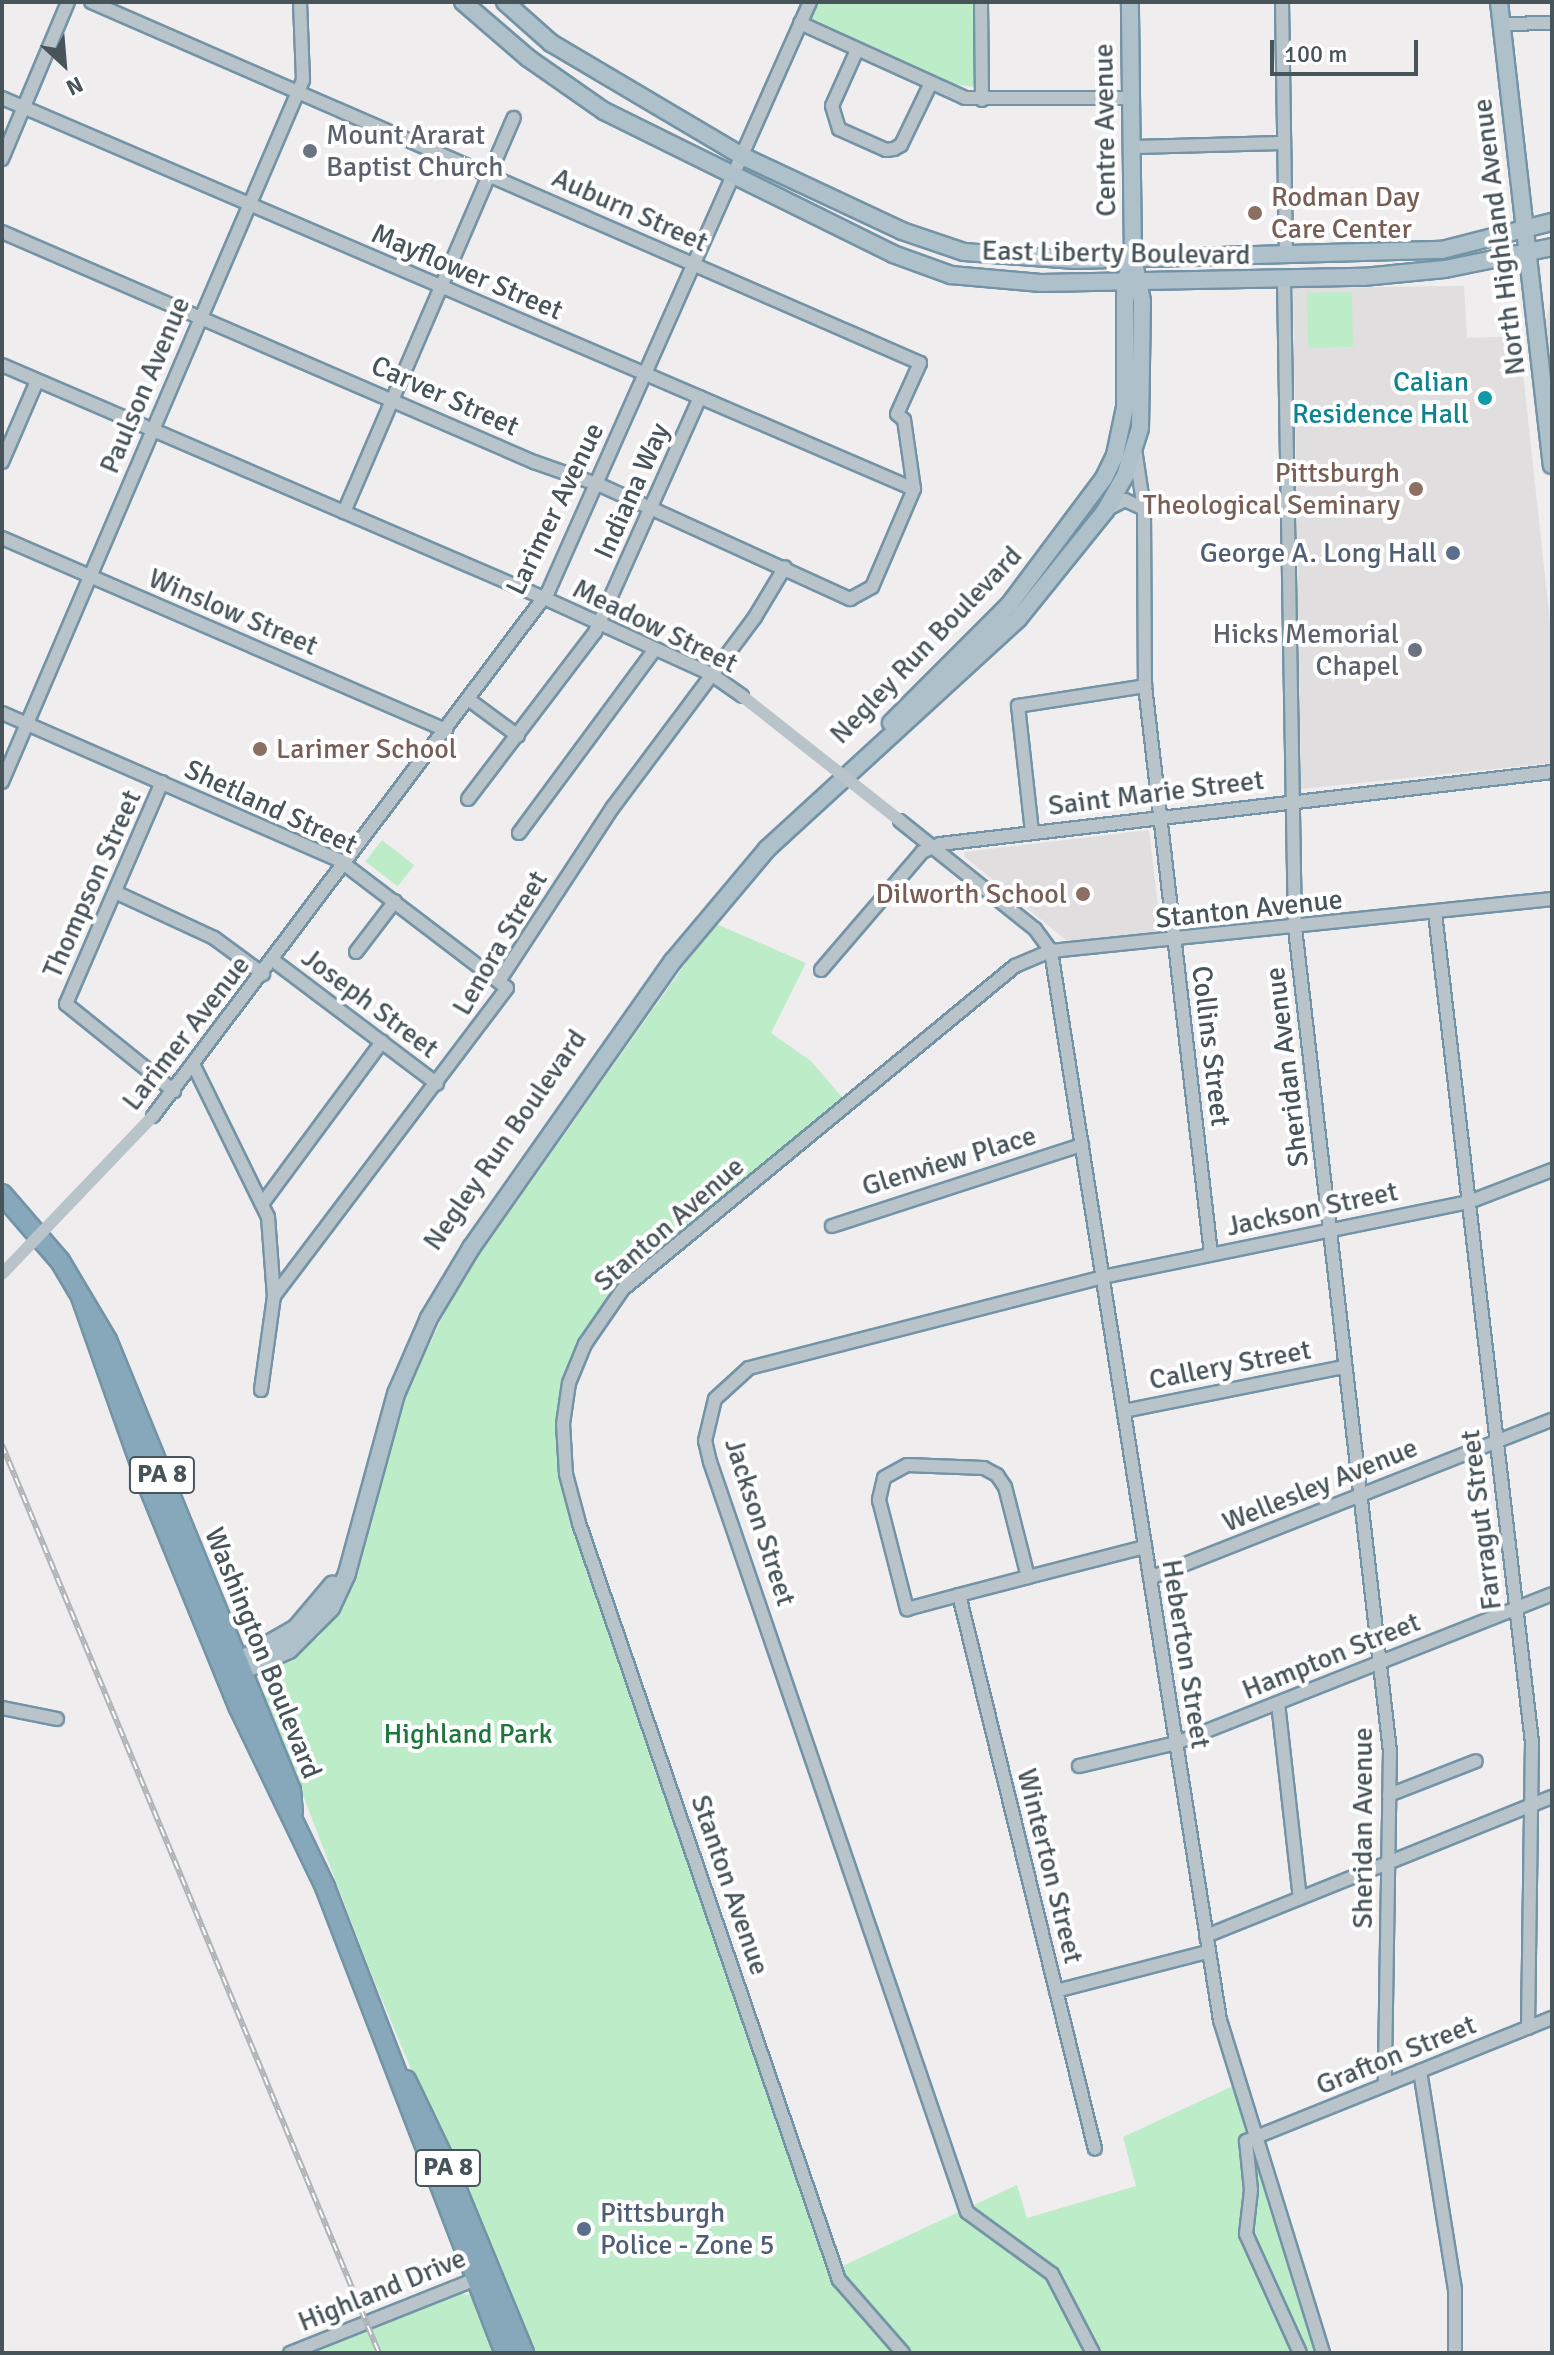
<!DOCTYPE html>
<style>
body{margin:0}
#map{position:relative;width:1554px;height:2355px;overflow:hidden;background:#f0edee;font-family:Signika,sans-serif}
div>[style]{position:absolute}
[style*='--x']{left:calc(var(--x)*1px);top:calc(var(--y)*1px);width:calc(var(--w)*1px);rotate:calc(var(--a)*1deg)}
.education>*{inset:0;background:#e1dedf}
.green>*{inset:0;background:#bdecc8;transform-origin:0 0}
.roads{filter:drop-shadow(2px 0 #7393a6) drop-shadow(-2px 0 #7393a6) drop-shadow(0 2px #7393a6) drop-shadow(0 -2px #7393a6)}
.minor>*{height:12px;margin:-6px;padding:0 6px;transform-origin:6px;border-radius:6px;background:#b9c4ca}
.major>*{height:16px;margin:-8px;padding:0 8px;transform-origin:8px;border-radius:8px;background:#aec1cb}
.highway>*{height:18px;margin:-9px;padding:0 9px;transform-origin:9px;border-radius:9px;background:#87a8ba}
.rail>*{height:6px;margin-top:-3px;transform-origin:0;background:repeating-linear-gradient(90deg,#fff 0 9px,#b0b4b7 0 18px);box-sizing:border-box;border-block:2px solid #b0b4b7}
.minor-bridge>*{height:12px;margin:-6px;padding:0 6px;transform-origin:6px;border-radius:6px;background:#b9c4ca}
.dots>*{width:22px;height:22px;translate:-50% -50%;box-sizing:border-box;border:4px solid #fff;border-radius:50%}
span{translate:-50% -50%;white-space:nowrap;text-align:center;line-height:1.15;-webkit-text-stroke:8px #fff;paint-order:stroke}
.shield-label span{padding:2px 6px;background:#fff;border:2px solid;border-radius:6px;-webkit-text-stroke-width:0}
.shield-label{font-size:26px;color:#47545a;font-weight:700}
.street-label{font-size:28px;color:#47545a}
.worship-label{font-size:28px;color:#5b616d}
.left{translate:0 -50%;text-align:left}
.right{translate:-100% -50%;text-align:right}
.education-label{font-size:28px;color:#785e54}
.culture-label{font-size:28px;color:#0d838f}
.service-label{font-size:28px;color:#4e5e75}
.park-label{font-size:28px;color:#1c773b}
.frame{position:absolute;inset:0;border:4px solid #47545a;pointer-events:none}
.north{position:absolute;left:24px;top:24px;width:80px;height:80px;-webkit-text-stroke:6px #fff;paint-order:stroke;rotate:154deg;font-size:22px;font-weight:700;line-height:32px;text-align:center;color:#47545a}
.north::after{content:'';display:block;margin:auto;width:28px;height:36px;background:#47545a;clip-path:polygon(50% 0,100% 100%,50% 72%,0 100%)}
.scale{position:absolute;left:1270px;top:40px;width:148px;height:36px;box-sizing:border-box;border:4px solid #47545a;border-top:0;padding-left:10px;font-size:24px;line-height:28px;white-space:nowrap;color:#47545a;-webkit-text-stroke:6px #fff;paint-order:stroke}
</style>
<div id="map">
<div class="education">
<div style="clip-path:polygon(1464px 286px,1467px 338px,1519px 336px,1552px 640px,1552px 763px,1301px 789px,1293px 288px)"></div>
<div style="clip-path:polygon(1552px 293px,1552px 396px,1544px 330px)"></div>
<div style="clip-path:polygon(1149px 830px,1161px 932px,1067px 941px,965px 857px,964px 852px)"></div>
</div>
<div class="green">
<div style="clip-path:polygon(818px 2px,973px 2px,975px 87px,944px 83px,808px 27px)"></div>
<div style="left:1352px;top:292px;width:55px;height:45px;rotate:89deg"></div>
<div style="left:382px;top:840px;width:41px;height:27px;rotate:38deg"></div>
<div style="clip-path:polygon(714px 923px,806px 963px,771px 1033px,811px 1061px,848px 1104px,646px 1269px,585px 1344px,563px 1424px,566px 1474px,836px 2269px,1017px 2185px,1027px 2218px,1136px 2186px,1123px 2137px,1237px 2084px,1323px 2353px,529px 2353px,371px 1973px,265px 1696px,264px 1680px,272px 1668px,319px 1637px,348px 1595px,405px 1397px,456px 1288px)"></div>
<div style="clip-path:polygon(458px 2293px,471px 2295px,496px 2353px,309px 2353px)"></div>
</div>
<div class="roads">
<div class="minor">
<div style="--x:981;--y:2;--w:98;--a:89.4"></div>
<div style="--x:1282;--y:2;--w:253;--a:89.1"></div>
<div style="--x:800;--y:23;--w:181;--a:24.4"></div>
<div style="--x:965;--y:98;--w:166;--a:0"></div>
<div style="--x:1501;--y:24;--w:51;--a:-1.1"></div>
<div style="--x:857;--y:50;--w:61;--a:114.1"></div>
<div style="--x:832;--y:106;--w:24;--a:73"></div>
<div style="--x:839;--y:129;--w:51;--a:24.1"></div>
<div style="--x:886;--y:150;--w:8;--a:-7"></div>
<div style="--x:894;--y:149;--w:8;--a:-30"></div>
<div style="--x:901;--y:145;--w:67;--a:-64.2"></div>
<div style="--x:2;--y:98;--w:992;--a:23.21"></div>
<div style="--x:1132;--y:147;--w:152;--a:-1.5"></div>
<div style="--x:2;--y:159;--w:170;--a:-67.2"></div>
<div style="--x:2;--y:232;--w:580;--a:23.38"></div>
<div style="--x:534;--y:462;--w:72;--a:19.4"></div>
<div style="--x:602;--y:486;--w:273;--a:24.5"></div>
<div style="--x:850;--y:599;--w:25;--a:-29"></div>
<div style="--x:872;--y:587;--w:107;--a:-66.8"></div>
<div style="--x:914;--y:489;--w:70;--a:-98.2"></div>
<div style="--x:904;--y:420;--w:9;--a:-139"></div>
<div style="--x:897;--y:414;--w:56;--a:-65.7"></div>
<div style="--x:920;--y:363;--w:904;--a:-156.47"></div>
<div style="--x:1284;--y:281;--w:647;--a:89.03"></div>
<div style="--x:1295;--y:928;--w:828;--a:83.42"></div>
<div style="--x:1390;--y:1751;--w:334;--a:90.9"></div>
<div style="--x:2;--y:365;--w:590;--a:23.26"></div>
<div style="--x:544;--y:598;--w:183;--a:24.5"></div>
<div style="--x:711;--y:674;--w:38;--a:35"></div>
<div style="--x:1135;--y:449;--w:61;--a:81.5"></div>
<div style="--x:1144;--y:509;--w:177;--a:89.7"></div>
<div style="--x:1145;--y:686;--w:572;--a:83.37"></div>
<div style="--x:2;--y:462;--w:88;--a:-66.6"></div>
<div style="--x:1108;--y:509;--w:19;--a:-28"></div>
<div style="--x:1125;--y:500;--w:21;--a:25"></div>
<div style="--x:344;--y:512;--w:429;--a:-66.7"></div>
<div style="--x:2;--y:538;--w:484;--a:23.4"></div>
<div style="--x:468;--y:699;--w:62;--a:36.5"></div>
<div style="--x:2;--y:713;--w:368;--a:23.6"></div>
<div style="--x:339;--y:860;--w:211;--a:37.3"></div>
<div style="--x:507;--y:988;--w:386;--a:127.1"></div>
<div style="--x:2;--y:782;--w:764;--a:-66.79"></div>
<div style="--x:303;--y:80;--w:78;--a:-92.2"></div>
<div style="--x:162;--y:782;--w:242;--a:113.4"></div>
<div style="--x:66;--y:1004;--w:139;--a:38.9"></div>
<div style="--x:468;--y:799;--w:210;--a:-52.7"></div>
<div style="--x:595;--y:632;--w:257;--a:-65.9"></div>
<div style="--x:900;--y:821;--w:173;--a:38.7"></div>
<div style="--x:1035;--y:929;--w:27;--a:54"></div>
<div style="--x:1051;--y:951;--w:1082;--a:81.02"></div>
<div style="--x:1220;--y:2020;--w:349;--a:72.8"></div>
<div style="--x:1032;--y:832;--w:127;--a:-96.3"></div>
<div style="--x:1018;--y:706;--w:129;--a:-8.9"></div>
<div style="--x:519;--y:833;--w:229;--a:-53.5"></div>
<div style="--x:115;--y:892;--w:109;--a:24.9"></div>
<div style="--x:214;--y:938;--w:61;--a:36.3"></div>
<div style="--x:1435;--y:913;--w:835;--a:83.33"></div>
<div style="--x:1532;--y:1742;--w:286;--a:90.8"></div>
<div style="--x:356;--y:952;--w:64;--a:-52.6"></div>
<div style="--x:274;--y:961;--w:204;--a:37"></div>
<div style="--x:821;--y:970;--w:155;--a:-49.4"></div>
<div style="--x:922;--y:852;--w:20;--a:-24"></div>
<div style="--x:940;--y:844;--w:616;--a:-6.71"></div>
<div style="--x:499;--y:981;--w:208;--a:-56.8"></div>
<div style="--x:613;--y:807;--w:237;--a:-53.2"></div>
<div style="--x:755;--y:617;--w:58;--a:-59"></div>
<div style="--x:194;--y:1066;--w:168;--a:63.9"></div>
<div style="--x:268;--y:1217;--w:79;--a:85.7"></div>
<div style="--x:274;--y:1296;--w:95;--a:97.9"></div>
<div style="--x:153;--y:1116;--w:656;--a:-52.99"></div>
<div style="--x:548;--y:592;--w:646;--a:-66.06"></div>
<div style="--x:262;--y:1204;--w:202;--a:-53.5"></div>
<div style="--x:832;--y:1226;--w:263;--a:-18"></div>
<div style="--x:1124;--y:1411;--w:225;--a:-11.3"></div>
<div style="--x:1028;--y:1577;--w:93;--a:-104.3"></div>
<div style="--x:1005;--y:1487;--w:14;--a:-124"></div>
<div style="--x:997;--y:1475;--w:15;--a:-152"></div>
<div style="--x:984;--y:1468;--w:77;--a:-177.8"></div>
<div style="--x:907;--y:1465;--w:26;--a:151"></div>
<div style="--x:884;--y:1478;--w:23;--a:103"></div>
<div style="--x:879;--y:1500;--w:113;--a:75.6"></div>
<div style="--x:907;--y:1609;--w:54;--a:-15.1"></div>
<div style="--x:959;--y:1595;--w:71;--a:-14.6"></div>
<div style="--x:1028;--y:1577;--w:121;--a:-14.4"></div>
<div style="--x:1150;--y:1578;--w:432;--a:-21.5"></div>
<div style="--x:959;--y:1595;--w:570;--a:76.21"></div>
<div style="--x:1278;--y:1703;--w:196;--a:83.6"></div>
<div style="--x:2;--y:1708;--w:56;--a:11.3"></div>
<div style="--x:1079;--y:1766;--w:100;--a:-13.3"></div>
<div style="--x:1176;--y:1743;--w:404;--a:-21.6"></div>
<div style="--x:1389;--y:1795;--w:93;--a:-21.3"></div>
<div style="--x:1206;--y:1936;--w:373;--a:-21.9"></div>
<div style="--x:1056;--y:1991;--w:156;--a:-14.5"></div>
<div style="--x:1420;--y:2071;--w:222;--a:80.9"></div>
<div style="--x:1455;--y:2290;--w:63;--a:90"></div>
<div style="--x:290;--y:2353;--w:206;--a:-21.7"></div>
<div style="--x:903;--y:2353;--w:97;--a:-131.2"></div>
<div style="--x:839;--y:2280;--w:800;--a:-108.96"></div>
<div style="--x:579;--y:1523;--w:51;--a:-104.9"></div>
<div style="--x:566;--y:1474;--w:50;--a:-93.4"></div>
<div style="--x:563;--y:1424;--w:41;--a:-81.7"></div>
<div style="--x:569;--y:1383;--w:42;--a:-67.7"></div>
<div style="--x:585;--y:1344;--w:67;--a:-55.4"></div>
<div style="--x:623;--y:1289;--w:508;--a:-39.49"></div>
<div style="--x:1015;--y:966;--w:39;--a:-23"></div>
<div style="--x:1051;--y:951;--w:504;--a:-5.93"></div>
<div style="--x:1093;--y:2353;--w:89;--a:-117.4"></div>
<div style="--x:1052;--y:2274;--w:105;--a:-143.9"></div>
<div style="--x:967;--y:2212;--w:793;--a:-108.91"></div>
<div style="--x:710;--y:1462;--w:22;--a:-103"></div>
<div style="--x:705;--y:1441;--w:43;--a:-76.6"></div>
<div style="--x:715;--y:1399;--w:46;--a:-42.4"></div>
<div style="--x:749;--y:1368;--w:366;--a:-14.4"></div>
<div style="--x:1103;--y:1277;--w:374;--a:-11.6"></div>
<div style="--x:1469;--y:1202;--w:89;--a:-21.1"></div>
<div style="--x:1300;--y:2353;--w:131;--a:-114.4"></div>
<div style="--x:1246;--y:2234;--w:44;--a:-83.5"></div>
<div style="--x:1251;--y:2190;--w:49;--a:-95.8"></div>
<div style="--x:1246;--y:2141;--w:330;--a:-21.9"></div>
</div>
<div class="major">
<div style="--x:463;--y:2;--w:86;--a:40.7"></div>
<div style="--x:528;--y:58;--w:93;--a:34.9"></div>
<div style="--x:604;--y:111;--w:322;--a:26.3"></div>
<div style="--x:893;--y:254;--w:62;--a:19.9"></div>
<div style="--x:951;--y:275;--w:90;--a:5.1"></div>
<div style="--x:1041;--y:283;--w:322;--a:-1.1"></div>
<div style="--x:1363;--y:277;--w:82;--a:-5.6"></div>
<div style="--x:1445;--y:269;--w:109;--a:-11.6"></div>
<div style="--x:505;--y:2;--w:62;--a:41.7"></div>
<div style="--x:551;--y:43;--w:222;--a:30.6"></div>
<div style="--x:742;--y:156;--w:177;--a:25.1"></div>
<div style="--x:902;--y:231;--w:65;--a:18.7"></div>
<div style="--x:964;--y:252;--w:112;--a:4.1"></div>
<div style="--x:1076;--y:260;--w:366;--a:-1.6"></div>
<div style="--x:1442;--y:250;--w:114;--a:-14.3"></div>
<div style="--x:1499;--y:2;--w:466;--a:83.5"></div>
<div style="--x:891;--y:723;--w:167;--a:-45"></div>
<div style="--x:1009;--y:605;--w:159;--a:-53.2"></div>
<div style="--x:1104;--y:478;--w:25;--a:-64"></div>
<div style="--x:1115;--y:455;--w:49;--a:-78.2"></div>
<div style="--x:1125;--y:407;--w:125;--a:-90"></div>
<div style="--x:1125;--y:282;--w:25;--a:-72"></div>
<div style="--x:228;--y:1667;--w:78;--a:-29.8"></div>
<div style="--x:296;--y:1628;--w:57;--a:-49.9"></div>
<div style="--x:230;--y:1671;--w:12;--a:0"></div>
<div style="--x:242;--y:1671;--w:51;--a:-24.1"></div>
<div style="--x:289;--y:1650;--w:59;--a:-45"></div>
<div style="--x:331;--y:1608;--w:38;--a:-65"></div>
<div style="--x:347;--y:1573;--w:186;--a:-74.7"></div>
<div style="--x:396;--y:1394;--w:83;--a:-66.5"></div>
<div style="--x:429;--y:1318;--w:82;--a:-59"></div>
<div style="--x:471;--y:1248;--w:351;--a:-54.9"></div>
<div style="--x:673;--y:961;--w:146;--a:-50"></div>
<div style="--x:767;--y:849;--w:340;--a:-42.5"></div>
<div style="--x:1018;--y:619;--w:139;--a:-51.1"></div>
<div style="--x:1105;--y:511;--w:40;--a:-60.3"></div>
<div style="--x:1125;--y:476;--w:50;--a:-72.6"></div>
<div style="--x:1140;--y:428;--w:127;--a:-89.1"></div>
<div style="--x:1142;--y:301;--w:44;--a:-101.8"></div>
<div style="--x:1133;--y:258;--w:256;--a:-90.7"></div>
</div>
<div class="highway">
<div style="--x:2;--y:1194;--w:89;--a:49.1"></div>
<div style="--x:60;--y:1261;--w:92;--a:59.3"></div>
<div style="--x:107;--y:1340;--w:486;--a:67.8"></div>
<div style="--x:291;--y:1790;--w:22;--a:85"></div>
<div style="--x:81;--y:1297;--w:192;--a:70.5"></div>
<div style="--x:145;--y:1478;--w:248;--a:67.8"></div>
<div style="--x:239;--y:1708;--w:199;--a:64.3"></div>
<div style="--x:325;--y:1887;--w:500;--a:68.9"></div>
<div style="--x:406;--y:2080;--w:90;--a:64.3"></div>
<div style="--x:445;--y:2161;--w:208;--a:67.6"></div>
</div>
</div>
<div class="rail">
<div style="--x:2;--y:1445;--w:983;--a:67.45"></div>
</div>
<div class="minor-bridge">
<div style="--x:742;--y:696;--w:201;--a:38.3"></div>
<div style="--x:2;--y:1274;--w:219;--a:-46.3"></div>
</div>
<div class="dots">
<div style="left:310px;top:151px;background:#6b7280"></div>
<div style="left:1255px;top:213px;background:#8d6e63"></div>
<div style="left:1485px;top:398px;background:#0f9aa8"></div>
<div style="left:1416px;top:489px;background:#8d6e63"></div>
<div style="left:1453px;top:553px;background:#5c6f8a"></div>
<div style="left:1415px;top:650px;background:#6b7280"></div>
<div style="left:260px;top:749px;background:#8d6e63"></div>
<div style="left:1083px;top:894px;background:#8d6e63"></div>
<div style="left:584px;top:2229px;background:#5c6f8a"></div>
</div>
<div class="shield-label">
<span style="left:162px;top:1475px">PA 8</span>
<span style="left:448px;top:2168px">PA 8</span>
</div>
<div class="street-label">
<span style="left:1105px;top:130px;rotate:-91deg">Centre Avenue</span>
<span style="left:630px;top:210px;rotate:24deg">Auburn Street</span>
<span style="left:1499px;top:237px;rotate:-97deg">North Highland Avenue</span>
<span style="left:1116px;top:253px;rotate:1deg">East Liberty Boulevard</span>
<span style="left:467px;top:272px;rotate:23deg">Mayflower Street</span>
<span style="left:145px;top:385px;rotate:-67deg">Paulson Avenue</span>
<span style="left:445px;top:396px;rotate:24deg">Carver Street</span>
<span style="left:632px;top:491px;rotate:-66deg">Indiana Way</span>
<span style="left:555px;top:509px;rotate:-64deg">Larimer Avenue</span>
<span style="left:233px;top:612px;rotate:23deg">Winslow Street</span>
<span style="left:655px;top:626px;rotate:26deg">Meadow Street</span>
<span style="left:926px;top:645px;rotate:-46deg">Negley Run Boulevard</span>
<span style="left:1156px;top:793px;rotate:-7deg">Saint Marie Street</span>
<span style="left:271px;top:807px;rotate:25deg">Shetland Street</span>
<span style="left:92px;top:884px;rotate:-66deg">Thompson Street</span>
<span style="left:1249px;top:909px;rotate:-6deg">Stanton Avenue</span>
<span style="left:500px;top:943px;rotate:-60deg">Lenora Street</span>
<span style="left:370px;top:1003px;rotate:37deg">Joseph Street</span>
<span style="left:186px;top:1033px;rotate:-52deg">Larimer Avenue</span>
<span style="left:1211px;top:1046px;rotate:83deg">Collins Street</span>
<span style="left:1287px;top:1067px;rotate:-97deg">Sheridan Avenue</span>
<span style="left:505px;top:1140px;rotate:-55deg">Negley Run Boulevard</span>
<span style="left:949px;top:1161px;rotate:-17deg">Glenview Place</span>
<span style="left:1312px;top:1209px;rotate:-12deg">Jackson Street</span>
<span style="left:669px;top:1224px;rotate:-41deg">Stanton Avenue</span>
<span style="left:1230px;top:1365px;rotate:-11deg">Callery Street</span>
<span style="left:1320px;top:1485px;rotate:-22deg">Wellesley Avenue</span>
<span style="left:1481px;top:1520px;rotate:-97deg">Farragut Street</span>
<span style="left:760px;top:1522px;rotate:72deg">Jackson Street</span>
<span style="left:263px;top:1653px;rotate:68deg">Washington Boulevard</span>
<span style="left:1186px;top:1654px;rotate:81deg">Heberton Street</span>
<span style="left:1331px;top:1656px;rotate:-22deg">Hampton Street</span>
<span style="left:1363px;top:1828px;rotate:-90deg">Sheridan Avenue</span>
<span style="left:1050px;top:1866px;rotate:76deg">Winterton Street</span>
<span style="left:730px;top:1885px;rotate:71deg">Stanton Avenue</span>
<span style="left:1396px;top:2055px;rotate:-22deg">Grafton Street</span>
<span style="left:382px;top:2290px;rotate:-22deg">Highland Drive</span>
</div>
<div class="worship-label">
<span class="left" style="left:326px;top:151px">Mount Ararat<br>Baptist Church</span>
<span class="right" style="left:1399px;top:650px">Hicks Memorial<br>Chapel</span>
</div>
<div class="education-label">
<span class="left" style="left:1271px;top:213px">Rodman Day<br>Care Center</span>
<span class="right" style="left:1400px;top:489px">Pittsburgh<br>Theological Seminary</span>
<span class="left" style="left:276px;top:749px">Larimer School</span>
<span class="right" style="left:1067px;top:894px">Dilworth School</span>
</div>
<div class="culture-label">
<span class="right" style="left:1469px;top:398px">Calian<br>Residence Hall</span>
</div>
<div class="service-label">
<span class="right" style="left:1437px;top:553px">George A. Long Hall</span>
<span class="left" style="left:600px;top:2229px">Pittsburgh<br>Police - Zone 5</span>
</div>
<div class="park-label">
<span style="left:468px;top:1734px">Highland Park</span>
</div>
<div class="frame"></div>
<div class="north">N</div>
<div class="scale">100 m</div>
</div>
